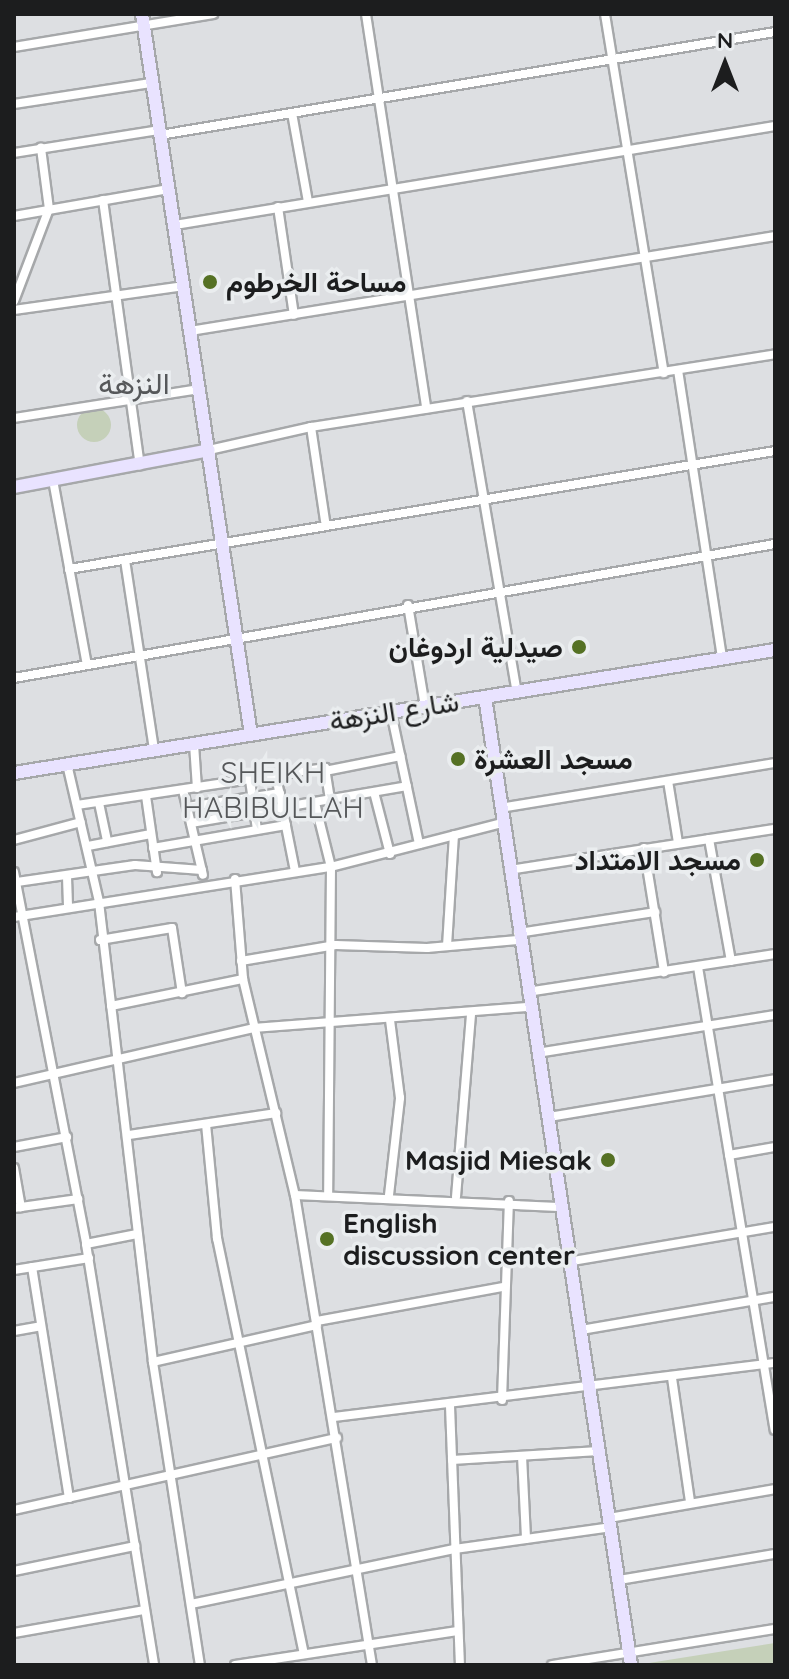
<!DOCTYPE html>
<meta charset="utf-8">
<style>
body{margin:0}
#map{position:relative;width:789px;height:1679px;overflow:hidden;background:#dddfe2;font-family:Quicksand,Vazirmatn,sans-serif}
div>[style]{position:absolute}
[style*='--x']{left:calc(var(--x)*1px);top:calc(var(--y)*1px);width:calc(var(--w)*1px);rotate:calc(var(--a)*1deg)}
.green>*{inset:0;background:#c5d0b9}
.round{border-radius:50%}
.roads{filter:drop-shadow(2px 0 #a6a8aa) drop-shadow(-2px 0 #a6a8aa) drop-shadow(0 2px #a6a8aa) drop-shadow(0 -2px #a6a8aa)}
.street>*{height:8px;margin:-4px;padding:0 4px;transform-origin:4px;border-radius:4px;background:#fff}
.secondary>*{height:12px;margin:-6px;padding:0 6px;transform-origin:6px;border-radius:6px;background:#e9e3ff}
.dots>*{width:22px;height:22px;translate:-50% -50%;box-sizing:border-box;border:4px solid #eaedef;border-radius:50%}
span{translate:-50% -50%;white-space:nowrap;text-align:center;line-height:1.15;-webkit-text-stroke:7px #eaedef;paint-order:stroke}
.poi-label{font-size:28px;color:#1c1d1e;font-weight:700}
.left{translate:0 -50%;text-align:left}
.right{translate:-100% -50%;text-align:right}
.street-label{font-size:28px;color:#1c1d1e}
.neighbourhood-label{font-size:30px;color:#56585a}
.frame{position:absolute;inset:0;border:16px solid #1c1d1e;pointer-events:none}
.north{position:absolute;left:685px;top:24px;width:80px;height:80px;-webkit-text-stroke:6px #eaedef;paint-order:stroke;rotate:0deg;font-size:22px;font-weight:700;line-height:32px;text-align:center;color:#1c1d1e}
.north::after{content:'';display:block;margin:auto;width:28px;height:36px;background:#1c1d1e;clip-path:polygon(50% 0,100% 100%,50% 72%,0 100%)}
</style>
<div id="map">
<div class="green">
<div class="round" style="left:77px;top:408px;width:34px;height:34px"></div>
<div style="clip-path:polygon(775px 1643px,775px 1665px,649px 1665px,649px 1663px)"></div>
</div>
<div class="roads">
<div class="street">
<div style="--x:366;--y:14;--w:399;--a:81.3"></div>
<div style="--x:605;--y:14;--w:364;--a:80.7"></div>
<div style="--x:14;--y:47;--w:202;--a:-9.4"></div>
<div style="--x:14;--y:104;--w:140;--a:-8.7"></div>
<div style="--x:292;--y:113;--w:90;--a:79.8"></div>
<div style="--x:160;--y:135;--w:624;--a:-9.51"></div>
<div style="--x:14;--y:153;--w:147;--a:-9"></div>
<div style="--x:103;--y:200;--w:268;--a:82.1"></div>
<div style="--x:278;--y:207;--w:109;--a:81.6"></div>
<div style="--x:14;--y:216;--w:157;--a:-9.9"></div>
<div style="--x:175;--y:225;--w:608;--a:-9.37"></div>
<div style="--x:14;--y:301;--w:98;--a:-69.2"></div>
<div style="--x:49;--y:209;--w:62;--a:-97.5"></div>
<div style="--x:14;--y:310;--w:172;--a:-8"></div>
<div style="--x:190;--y:331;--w:593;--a:-9.22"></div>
<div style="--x:678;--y:370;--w:292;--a:81.3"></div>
<div style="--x:467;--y:401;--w:295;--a:80.3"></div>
<div style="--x:14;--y:418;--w:187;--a:-8.9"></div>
<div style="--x:311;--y:427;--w:95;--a:81.5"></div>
<div style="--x:209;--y:450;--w:105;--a:-12.7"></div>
<div style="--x:311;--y:427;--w:470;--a:-8.9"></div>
<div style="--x:53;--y:480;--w:188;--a:79.6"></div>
<div style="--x:125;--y:560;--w:192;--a:81.3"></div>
<div style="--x:69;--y:569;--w:716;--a:-9.49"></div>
<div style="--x:408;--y:605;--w:103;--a:80.5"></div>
<div style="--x:14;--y:678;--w:773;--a:-9.99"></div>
<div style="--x:391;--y:712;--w:135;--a:78"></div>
<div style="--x:194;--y:744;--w:44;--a:86.1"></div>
<div style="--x:67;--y:764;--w:142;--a:76.9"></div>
<div style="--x:99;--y:902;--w:463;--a:83.3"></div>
<div style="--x:153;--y:1362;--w:307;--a:81.2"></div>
<div style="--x:325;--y:771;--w:77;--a:-11.2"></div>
<div style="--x:276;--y:776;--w:97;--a:78.7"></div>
<div style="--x:250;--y:780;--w:50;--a:82"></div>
<div style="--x:668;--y:781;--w:63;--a:80.8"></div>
<div style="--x:183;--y:790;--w:87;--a:76.8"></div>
<div style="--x:374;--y:792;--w:64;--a:75.5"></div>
<div style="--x:146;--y:796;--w:77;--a:81.8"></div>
<div style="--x:99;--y:803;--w:40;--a:78"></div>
<div style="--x:315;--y:803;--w:66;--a:76"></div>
<div style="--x:331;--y:867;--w:327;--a:90.5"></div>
<div style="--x:77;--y:805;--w:251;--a:-8.5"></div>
<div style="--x:325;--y:768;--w:33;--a:81"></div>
<div style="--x:187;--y:807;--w:94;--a:-8.6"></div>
<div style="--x:500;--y:808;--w:279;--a:-9.3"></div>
<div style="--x:191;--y:823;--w:219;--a:-9.7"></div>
<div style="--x:709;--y:839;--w:124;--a:79.8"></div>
<div style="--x:14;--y:840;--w:69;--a:-15"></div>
<div style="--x:88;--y:846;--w:64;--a:-10.8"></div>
<div style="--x:153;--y:848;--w:135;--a:-9.8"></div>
<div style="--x:644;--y:848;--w:126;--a:80.8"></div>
<div style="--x:509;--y:870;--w:269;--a:-8.8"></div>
<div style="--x:14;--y:872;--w:379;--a:79"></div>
<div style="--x:86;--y:1244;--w:426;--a:80.8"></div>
<div style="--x:67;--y:877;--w:30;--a:88"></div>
<div style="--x:235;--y:879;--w:100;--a:85.4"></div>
<div style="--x:243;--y:979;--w:222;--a:76.5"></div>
<div style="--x:295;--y:1195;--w:476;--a:80.7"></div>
<div style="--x:17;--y:882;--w:119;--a:-8.2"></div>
<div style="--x:135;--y:865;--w:67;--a:4.3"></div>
<div style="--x:14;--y:917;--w:321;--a:-9"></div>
<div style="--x:331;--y:867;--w:177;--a:-14.4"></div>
<div style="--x:518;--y:933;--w:139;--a:-8.7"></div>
<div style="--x:100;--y:940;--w:73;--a:-9.5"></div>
<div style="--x:172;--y:928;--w:66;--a:81.3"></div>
<div style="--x:447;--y:946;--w:111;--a:-86.4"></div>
<div style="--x:241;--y:961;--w:96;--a:-9.6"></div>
<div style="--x:336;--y:945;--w:91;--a:1.9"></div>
<div style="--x:427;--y:948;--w:91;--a:-5"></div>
<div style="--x:698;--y:967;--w:469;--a:80.6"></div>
<div style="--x:527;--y:992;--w:251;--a:-8.7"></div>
<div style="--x:111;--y:1006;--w:135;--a:-11.6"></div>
<div style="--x:537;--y:1053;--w:241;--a:-9.1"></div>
<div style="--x:14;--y:1083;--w:246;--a:-12.9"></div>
<div style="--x:254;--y:1028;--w:276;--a:-4.4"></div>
<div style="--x:549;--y:1117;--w:229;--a:-9.5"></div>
<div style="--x:206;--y:1124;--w:115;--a:84.5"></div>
<div style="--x:217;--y:1238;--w:425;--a:78.2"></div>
<div style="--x:129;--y:1135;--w:149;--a:-8.5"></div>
<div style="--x:14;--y:1147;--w:54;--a:-10.7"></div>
<div style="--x:729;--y:1155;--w:47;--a:-9.9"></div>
<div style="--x:14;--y:1168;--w:40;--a:80"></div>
<div style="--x:295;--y:1195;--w:269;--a:2.6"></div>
<div style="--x:389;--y:1195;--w:98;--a:-83.5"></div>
<div style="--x:400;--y:1098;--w:79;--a:-97.3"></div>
<div style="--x:456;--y:1197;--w:185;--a:-85.3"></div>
<div style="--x:14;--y:1208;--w:65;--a:-8"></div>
<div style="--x:86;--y:1244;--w:52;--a:-11.1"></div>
<div style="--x:573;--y:1261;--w:205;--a:-9.6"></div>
<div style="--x:32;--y:1267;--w:234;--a:80.9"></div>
<div style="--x:14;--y:1270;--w:76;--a:-9.1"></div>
<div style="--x:317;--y:1321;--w:188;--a:-10.4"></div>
<div style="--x:581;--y:1330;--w:197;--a:-9.7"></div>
<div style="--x:14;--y:1331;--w:27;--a:-10"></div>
<div style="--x:153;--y:1362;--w:168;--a:-12.7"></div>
<div style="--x:672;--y:1378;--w:125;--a:81.7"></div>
<div style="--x:502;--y:1400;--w:199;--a:-88"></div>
<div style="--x:450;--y:1406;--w:259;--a:87.8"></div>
<div style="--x:334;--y:1417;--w:444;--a:-7"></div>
<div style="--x:522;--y:1456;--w:83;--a:87.2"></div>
<div style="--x:452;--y:1460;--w:147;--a:-3.5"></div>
<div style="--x:14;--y:1510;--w:331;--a:-12.6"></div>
<div style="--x:609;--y:1518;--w:169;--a:-9.9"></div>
<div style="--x:14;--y:1571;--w:124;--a:-11.7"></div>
<div style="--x:619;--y:1580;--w:158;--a:-9.5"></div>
<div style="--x:191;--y:1604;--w:270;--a:-11.8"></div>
<div style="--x:455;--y:1549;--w:158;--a:-8"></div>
<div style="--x:14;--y:1633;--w:133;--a:-10"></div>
<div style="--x:235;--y:1665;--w:225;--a:-8.7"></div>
<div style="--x:552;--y:1665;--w:226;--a:-9.2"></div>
</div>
<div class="secondary">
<div style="--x:142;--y:14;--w:729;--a:81.4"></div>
<div style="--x:14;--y:487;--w:198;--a:-10.7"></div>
<div style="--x:485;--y:697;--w:979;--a:81.42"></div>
<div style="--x:14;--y:773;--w:771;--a:-9.18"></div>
</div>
</div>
<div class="dots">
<div style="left:210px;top:282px;background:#557124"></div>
<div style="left:579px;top:647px;background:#557124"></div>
<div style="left:458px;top:759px;background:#557124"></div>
<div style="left:757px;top:860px;background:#557124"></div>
<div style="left:608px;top:1160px;background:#557124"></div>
<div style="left:327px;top:1239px;background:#557124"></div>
</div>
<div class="poi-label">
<span class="left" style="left:226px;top:282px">مساحة الخرطوم</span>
<span class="right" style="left:563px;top:647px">صيدلية اردوغان</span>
<span class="left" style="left:474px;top:759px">مسجد العشرة</span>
<span class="right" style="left:741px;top:860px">مسجد الامتداد</span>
<span class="right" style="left:592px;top:1160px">Masjid Miesak</span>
<span class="left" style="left:343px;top:1239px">English<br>discussion center</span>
</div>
<div class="street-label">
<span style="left:394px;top:711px;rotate:-9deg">شارع النزهة</span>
</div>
<div class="neighbourhood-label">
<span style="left:134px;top:383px">النزهة</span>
<span style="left:273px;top:789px">SHEIKH<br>HABIBULLAH</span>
</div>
<div class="frame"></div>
<div class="north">N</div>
</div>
